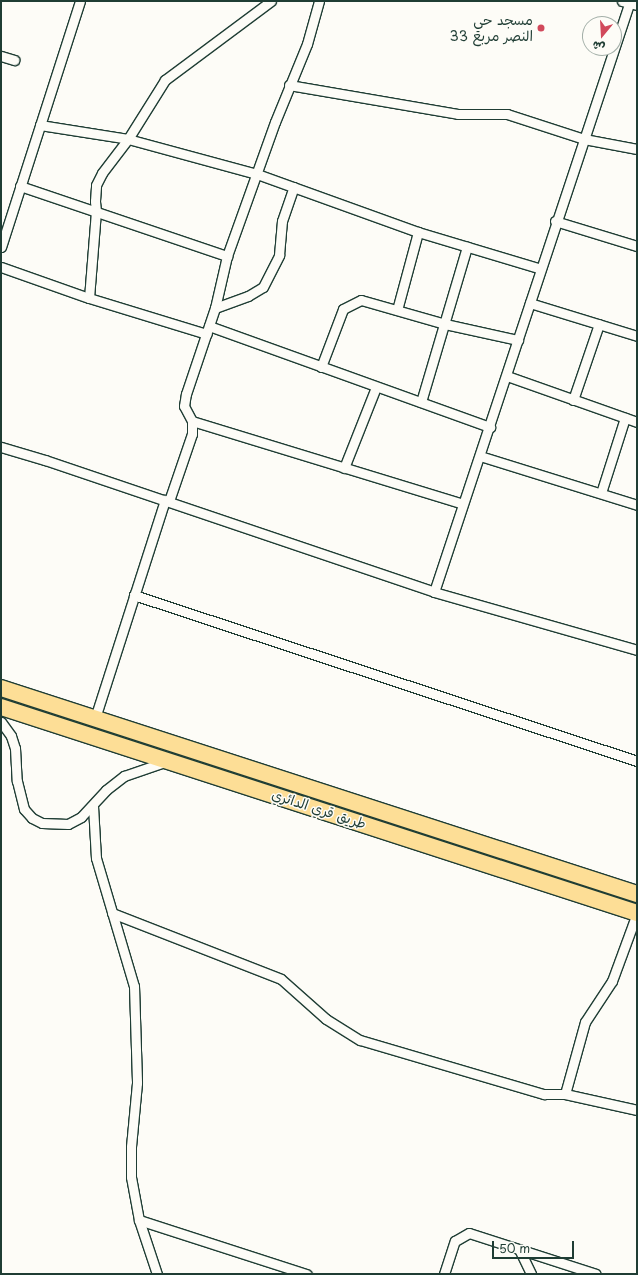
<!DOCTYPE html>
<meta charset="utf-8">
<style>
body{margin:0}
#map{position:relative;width:638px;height:1275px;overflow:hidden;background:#fdfcf7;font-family:"Playpen Sans","Playpen Sans Arabic",sans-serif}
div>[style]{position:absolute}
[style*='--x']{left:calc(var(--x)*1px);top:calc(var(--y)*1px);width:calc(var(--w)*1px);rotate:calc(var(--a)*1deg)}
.roads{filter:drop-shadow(1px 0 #1f3d34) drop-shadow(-1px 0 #1f3d34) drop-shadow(0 1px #1f3d34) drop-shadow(0 -1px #1f3d34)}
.street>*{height:9px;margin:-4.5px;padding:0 4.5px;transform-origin:4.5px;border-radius:4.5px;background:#fdfcf7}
.highway>*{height:16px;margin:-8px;padding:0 8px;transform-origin:8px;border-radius:8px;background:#fdde96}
.dots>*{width:11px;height:11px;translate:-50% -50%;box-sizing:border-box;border:2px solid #fdfcf7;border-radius:50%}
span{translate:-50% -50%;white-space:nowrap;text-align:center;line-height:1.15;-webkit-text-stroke:3px #fdfcf7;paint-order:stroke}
.poi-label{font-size:14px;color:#1f3d34}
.right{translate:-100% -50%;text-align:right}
.street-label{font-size:14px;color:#1f3d34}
.frame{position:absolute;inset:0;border:2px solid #1f3d34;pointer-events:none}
.north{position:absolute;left:582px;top:16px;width:40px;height:40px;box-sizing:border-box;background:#fdfcf7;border:1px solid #a4b0a9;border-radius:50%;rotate:198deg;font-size:11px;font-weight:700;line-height:16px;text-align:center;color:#1f3d34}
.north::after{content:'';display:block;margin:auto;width:14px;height:18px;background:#d1495b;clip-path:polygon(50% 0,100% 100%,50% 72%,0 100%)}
.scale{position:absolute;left:492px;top:1241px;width:82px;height:18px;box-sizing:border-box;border:2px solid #1f3d34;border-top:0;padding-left:5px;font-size:12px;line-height:14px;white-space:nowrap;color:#1f3d34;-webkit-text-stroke:3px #fdfcf7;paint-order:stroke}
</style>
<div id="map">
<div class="roads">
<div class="street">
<div style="--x:622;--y:1;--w:16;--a:15"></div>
<div style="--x:1;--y:56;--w:14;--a:17"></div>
<div style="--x:289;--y:85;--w:171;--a:9.7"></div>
<div style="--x:458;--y:114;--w:49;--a:0"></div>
<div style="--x:507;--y:114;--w:81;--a:18"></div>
<div style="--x:584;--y:139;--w:54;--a:10.7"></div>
<div style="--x:40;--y:125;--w:89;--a:9"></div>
<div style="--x:128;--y:139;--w:134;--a:15.2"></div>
<div style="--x:257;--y:174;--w:171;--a:19.8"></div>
<div style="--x:418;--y:232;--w:128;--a:16.7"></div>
<div style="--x:20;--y:186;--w:219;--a:18.7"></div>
<div style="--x:555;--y:221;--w:86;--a:17"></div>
<div style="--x:1;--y:247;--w:258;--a:-72.2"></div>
<div style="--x:1;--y:267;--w:93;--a:19.4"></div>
<div style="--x:89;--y:298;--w:123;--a:17"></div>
<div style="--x:89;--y:298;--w:87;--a:-85.4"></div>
<div style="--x:96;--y:211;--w:10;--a:-96"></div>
<div style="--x:95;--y:201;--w:16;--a:-86"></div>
<div style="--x:96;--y:185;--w:13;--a:-63"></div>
<div style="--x:102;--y:173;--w:43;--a:-52.6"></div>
<div style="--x:128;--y:139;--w:70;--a:-57.9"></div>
<div style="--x:165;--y:80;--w:132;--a:-36.7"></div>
<div style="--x:530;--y:303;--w:112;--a:17.1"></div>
<div style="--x:215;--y:308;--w:35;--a:-20"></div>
<div style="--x:248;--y:296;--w:17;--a:-31"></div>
<div style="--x:263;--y:287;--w:36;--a:-63"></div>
<div style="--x:279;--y:255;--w:34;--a:-85"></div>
<div style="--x:282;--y:221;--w:36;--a:-71"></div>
<div style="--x:397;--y:310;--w:81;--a:-74.9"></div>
<div style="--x:209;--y:326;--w:299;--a:19.8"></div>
<div style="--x:321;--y:367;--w:62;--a:-69.2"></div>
<div style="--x:343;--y:309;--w:20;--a:-27"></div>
<div style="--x:361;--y:300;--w:87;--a:15.9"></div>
<div style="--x:445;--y:324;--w:75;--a:12.4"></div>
<div style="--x:507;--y:376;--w:138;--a:19.5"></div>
<div style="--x:573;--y:400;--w:80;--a:-71.1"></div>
<div style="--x:421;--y:402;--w:162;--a:-73.5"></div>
<div style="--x:192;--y:421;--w:283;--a:17"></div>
<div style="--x:1;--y:447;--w:46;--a:16.5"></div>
<div style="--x:45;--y:460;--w:411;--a:18.7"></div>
<div style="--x:434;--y:592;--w:211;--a:15.9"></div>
<div style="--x:480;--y:456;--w:164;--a:17.3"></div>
<div style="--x:344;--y:468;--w:87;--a:-68.4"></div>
<div style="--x:601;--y:493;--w:79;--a:-72.3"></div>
<div style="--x:169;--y:501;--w:71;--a:-71.1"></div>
<div style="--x:192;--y:434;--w:13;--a:-90"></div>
<div style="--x:192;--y:421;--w:17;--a:-118"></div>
<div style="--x:184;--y:406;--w:12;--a:-81"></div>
<div style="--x:186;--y:394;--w:91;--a:-71.4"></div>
<div style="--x:215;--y:308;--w:53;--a:-77"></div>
<div style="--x:227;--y:256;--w:142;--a:-70.3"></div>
<div style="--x:275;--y:122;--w:84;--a:-67.7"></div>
<div style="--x:307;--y:44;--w:45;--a:-74.4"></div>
<div style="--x:434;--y:592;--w:623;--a:-71.65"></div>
<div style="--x:134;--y:595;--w:530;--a:18.26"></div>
<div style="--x:95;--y:718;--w:229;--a:-72.2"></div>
<div style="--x:1;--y:722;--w:17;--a:54"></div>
<div style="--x:11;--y:736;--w:13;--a:72"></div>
<div style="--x:15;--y:748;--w:33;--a:87"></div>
<div style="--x:17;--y:781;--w:29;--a:76"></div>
<div style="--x:24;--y:809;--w:12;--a:48"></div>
<div style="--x:32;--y:818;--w:11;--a:27"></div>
<div style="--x:42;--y:823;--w:26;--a:2"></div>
<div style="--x:68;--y:824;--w:15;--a:-28"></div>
<div style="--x:81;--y:817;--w:37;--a:-47"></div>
<div style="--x:106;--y:790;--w:23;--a:-38"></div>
<div style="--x:124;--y:776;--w:43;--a:-18.9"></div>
<div style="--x:93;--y:806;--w:52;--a:86.7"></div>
<div style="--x:96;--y:858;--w:134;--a:73.5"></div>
<div style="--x:134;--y:986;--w:97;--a:88.2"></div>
<div style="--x:137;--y:1083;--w:64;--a:95.4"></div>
<div style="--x:131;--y:1147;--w:30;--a:90"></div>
<div style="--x:131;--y:1177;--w:44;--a:79.5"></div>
<div style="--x:139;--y:1220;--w:57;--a:71.6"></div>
<div style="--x:112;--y:913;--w:181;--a:21.3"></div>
<div style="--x:281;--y:979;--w:60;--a:41.6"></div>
<div style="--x:326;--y:1019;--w:40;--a:32"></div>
<div style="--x:360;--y:1040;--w:192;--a:16.4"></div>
<div style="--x:544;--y:1094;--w:21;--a:0"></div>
<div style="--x:565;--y:1094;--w:74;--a:12.5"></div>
<div style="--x:565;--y:1094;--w:75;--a:-74.5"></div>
<div style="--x:585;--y:1022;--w:49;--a:-56.6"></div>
<div style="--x:612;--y:981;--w:72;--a:-69.8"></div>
<div style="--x:139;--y:1220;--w:176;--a:17.9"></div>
<div style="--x:519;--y:1249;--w:28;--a:64"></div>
<div style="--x:444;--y:1274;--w:35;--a:-72"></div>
<div style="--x:455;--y:1241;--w:16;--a:-30"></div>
<div style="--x:469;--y:1233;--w:133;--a:17.9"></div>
</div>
<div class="highway">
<div style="--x:1;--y:688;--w:669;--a:17.95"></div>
<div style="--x:1;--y:707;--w:669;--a:17.95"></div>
</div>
</div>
<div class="dots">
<div style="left:541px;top:28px;background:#d1495b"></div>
</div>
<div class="poi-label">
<span class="right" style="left:533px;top:28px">مسجد حي<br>النصر مربع 33</span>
</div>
<div class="street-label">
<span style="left:319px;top:809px;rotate:18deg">طريق قري الدائري</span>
</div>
<div class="frame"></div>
<div class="north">ش</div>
<div class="scale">50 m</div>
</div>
